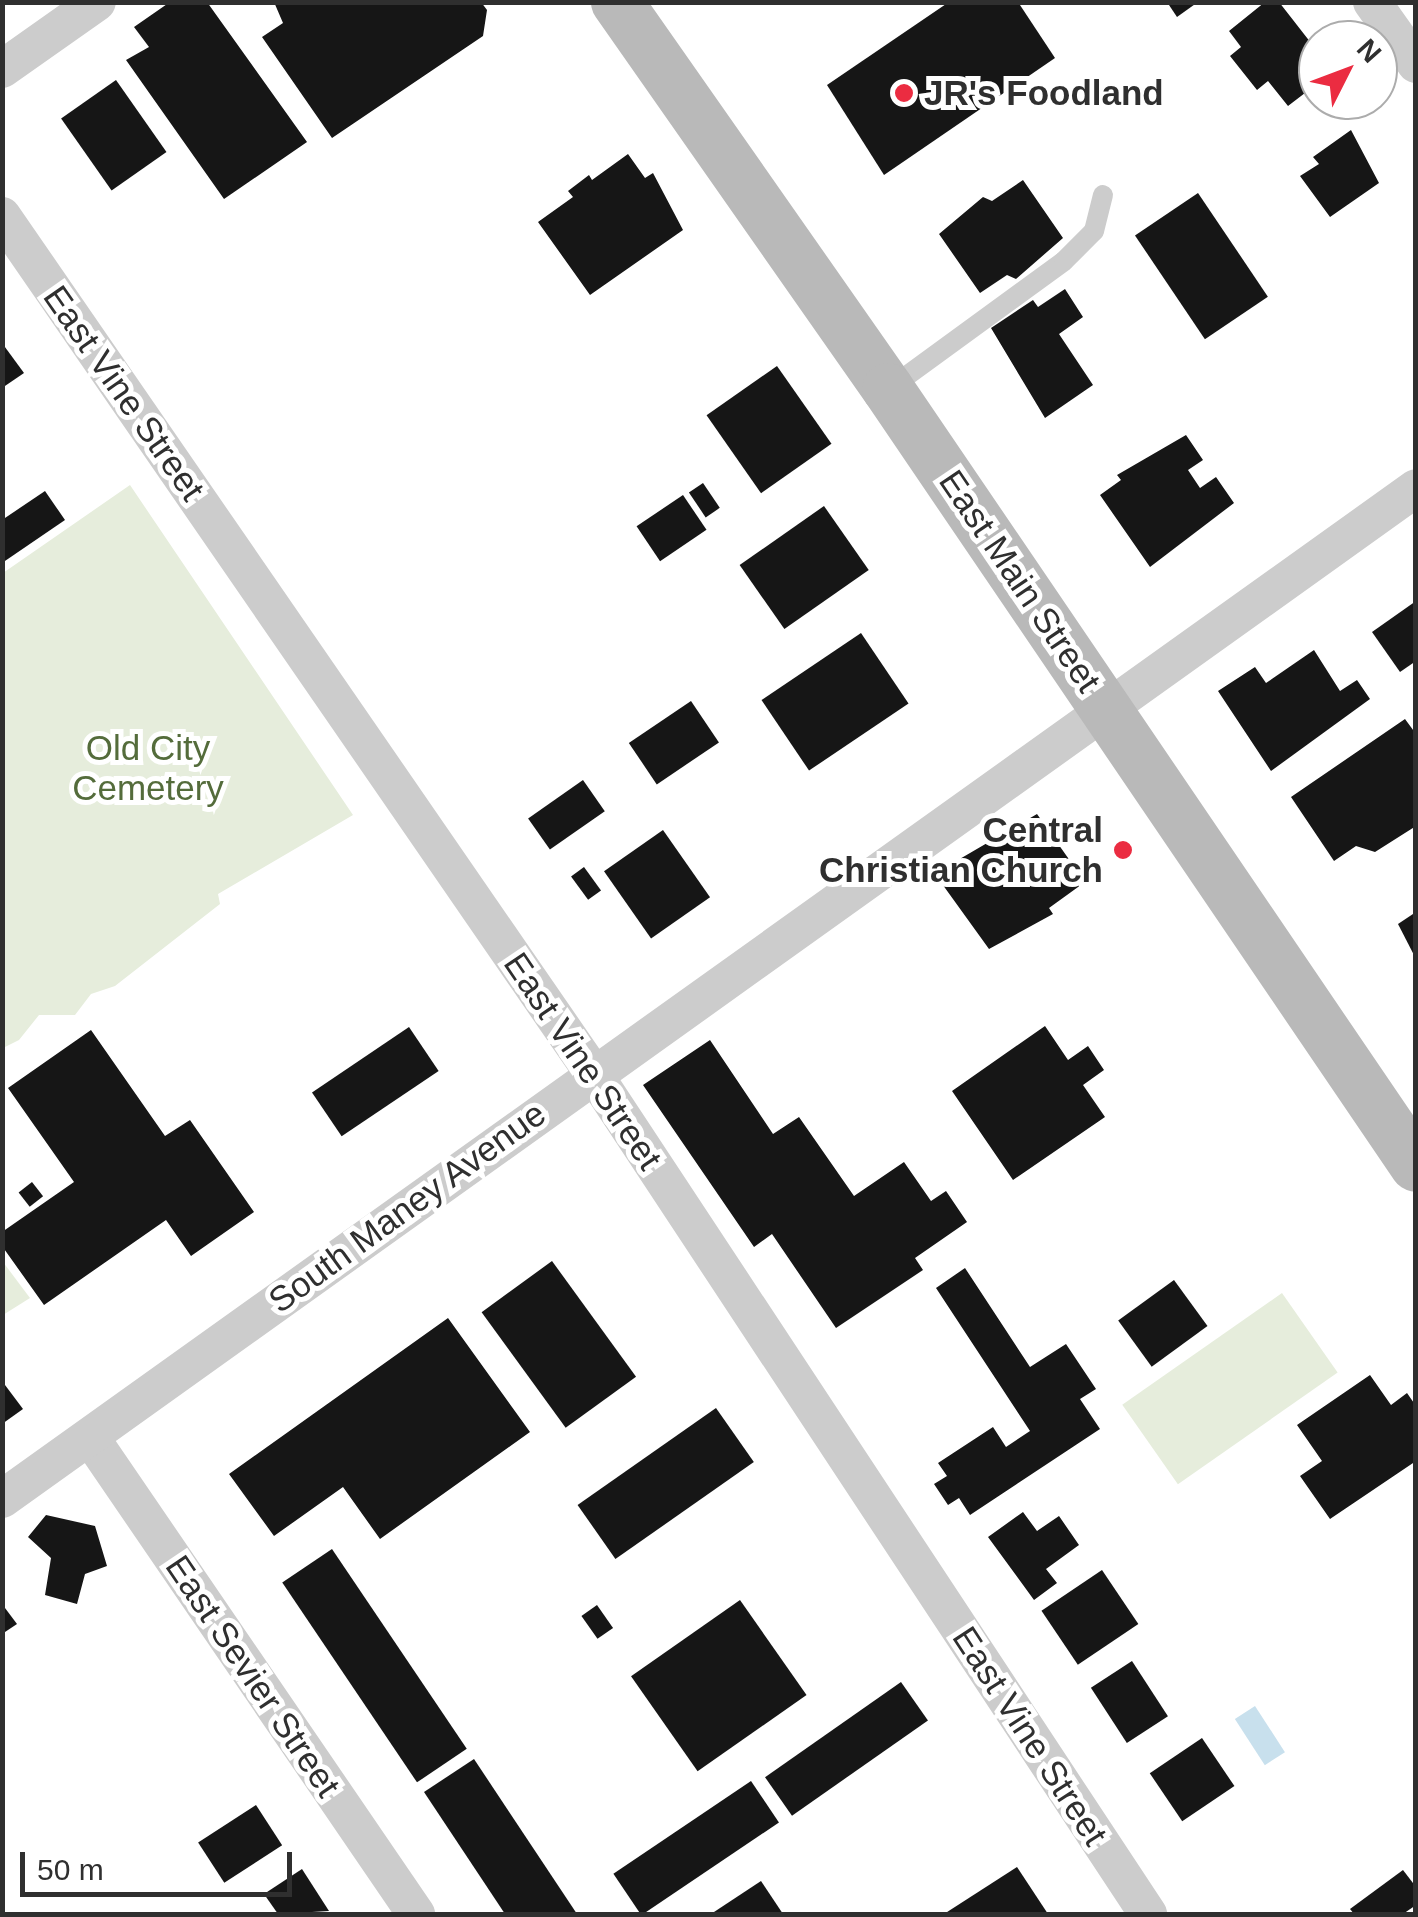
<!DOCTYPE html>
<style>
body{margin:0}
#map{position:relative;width:1418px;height:1917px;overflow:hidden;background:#fff;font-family:Arial,sans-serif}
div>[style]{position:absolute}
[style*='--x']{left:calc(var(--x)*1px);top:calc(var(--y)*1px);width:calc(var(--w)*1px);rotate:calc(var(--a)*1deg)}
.green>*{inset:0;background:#e6eddc;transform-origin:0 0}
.water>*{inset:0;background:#c8e0ed;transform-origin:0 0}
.building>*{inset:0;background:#161616;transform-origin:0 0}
.lane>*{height:20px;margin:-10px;padding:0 10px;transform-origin:10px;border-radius:10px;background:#ccc}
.street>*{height:38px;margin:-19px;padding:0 19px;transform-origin:19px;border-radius:19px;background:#ccc}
.secondary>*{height:52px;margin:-26px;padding:0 26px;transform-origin:26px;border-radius:26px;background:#b9b9b9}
.dots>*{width:28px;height:28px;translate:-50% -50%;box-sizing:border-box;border:5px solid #fff;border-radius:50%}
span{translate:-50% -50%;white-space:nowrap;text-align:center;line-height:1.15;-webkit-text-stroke:10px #fff;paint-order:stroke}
.poi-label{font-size:35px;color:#2f2f2f;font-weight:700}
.left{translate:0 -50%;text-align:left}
.right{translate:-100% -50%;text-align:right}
.street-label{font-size:35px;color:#2f2f2f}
.park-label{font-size:35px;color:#546c3b}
.frame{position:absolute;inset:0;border:5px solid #2f2f2f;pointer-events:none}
.north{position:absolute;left:1298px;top:20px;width:100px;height:100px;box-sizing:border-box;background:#fff;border:2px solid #acacac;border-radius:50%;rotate:48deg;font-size:28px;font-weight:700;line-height:40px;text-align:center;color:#2f2f2f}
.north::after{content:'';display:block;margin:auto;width:35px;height:45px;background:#eb2c41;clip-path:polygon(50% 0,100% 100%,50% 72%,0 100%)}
.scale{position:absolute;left:20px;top:1852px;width:272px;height:45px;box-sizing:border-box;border:5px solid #2f2f2f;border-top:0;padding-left:12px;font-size:30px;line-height:35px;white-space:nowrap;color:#2f2f2f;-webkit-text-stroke:8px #fff;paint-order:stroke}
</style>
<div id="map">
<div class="green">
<div style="clip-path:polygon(130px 485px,353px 815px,218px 894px,220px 904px,115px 986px,91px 994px,75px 1015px,39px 1015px,19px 1040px,3px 1048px,3px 573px)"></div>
<div style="clip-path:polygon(3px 1262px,30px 1298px,3px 1315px,2px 1315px)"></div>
<div style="left:1282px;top:1293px;width:97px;height:195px;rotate:55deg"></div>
</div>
<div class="water">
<div style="left:1255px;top:1706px;width:55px;height:24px;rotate:57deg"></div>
</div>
<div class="building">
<div style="clip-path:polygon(170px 2px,207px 2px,307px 142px,224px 199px,126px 60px,149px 47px,134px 27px)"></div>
<div style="clip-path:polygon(274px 2px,481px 2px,487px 10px,483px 36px,332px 138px,262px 37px,283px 23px)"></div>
<div style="clip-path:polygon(949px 2px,1018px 2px,1055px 58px,884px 175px,827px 85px)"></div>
<div style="clip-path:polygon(1167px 2px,1198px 2px,1177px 17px)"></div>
<div style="clip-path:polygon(1265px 2px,1279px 2px,1318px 52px,1304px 65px,1318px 83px,1288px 106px,1268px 81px,1257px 90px,1230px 56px,1241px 47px,1229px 31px)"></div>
<div style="left:116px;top:80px;width:88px;height:67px;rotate:55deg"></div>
<div style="clip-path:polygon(1351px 130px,1379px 183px,1330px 217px,1300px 176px,1319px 164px,1313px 157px)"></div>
<div style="clip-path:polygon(628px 154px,645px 178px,653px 173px,683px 230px,590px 295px,538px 222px,573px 197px,568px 191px,589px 175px,592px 180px)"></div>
<div style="clip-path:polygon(1023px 180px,1063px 238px,1016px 279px,1007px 275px,980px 293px,939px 234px,983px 197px,992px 201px)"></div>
<div style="left:1198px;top:193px;width:125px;height:76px;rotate:56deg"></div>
<div style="clip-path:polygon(1065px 289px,1083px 317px,1059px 334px,1093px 385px,1045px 418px,991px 328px,1033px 300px,1038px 307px)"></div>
<div style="clip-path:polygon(2px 343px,24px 373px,2px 388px)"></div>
<div style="left:777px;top:366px;width:95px;height:86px;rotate:55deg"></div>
<div style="clip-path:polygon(1186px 435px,1203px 460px,1188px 470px,1200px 488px,1216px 477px,1234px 503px,1150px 567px,1100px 495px,1121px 480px,1117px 475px)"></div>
<div style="left:703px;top:483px;width:30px;height:17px;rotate:56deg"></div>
<div style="clip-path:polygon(45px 491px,65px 520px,2px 563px,2px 520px)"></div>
<div style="left:683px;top:495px;width:42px;height:56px;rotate:56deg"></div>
<div style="left:824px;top:506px;width:78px;height:103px;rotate:55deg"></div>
<div style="clip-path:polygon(1416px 601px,1416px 661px,1400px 672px,1372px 632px)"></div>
<div style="left:861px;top:633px;width:85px;height:120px;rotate:56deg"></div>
<div style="clip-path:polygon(1314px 650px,1340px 691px,1357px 680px,1370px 699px,1271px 771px,1218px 691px,1255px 667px,1266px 683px)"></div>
<div style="left:691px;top:701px;width:50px;height:75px;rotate:56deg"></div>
<div style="clip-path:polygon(1405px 719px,1416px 734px,1416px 826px,1375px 852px,1356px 846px,1334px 861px,1291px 797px)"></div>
<div style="left:583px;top:780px;width:38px;height:67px;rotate:55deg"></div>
<div style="clip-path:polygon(1037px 814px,1085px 882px,1049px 908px,1053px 914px,989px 949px,940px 881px,962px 866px,958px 860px)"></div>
<div style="left:663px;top:830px;width:82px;height:72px;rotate:55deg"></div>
<div style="left:584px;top:867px;width:29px;height:16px;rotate:54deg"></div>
<div style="clip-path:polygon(1416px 912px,1416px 959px,1398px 924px)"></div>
<div style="clip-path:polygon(1045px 1026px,1068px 1060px,1088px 1046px,1104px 1070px,1083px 1085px,1105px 1117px,1013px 1180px,952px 1091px)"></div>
<div style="left:409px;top:1027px;width:53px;height:117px;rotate:56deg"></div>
<div style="clip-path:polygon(91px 1030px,165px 1136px,190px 1120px,254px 1212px,191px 1256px,166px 1220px,44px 1305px,2px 1246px,2px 1232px,74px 1182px,8px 1088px)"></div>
<div style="clip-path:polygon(710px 1040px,773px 1134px,799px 1117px,854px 1196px,904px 1162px,931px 1201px,946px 1191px,967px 1222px,915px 1258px,923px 1270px,836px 1328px,772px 1234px,754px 1247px,643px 1085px)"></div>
<div style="left:32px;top:1182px;width:18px;height:17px;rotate:52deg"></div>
<div style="left:552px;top:1261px;width:143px;height:87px;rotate:54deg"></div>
<div style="clip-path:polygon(965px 1268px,1030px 1367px,1066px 1344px,1096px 1389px,1080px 1399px,1100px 1429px,970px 1515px,959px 1498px,948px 1505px,934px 1484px,947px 1476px,938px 1463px,993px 1427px,1006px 1447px,1030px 1431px,936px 1288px)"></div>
<div style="left:1174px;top:1280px;width:57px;height:69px;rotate:54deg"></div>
<div style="clip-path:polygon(448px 1318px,530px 1432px,380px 1539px,343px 1487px,274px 1536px,229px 1474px)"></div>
<div style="clip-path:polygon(1370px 1375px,1391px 1405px,1407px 1393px,1416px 1406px,1416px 1461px,1330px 1519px,1300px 1476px,1322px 1461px,1297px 1425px)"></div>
<div style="clip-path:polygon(2px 1381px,23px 1409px,2px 1424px)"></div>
<div style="left:716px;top:1408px;width:66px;height:169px;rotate:55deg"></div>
<div style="clip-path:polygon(1023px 1512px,1037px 1531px,1059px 1516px,1079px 1545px,1046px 1569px,1057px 1583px,1034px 1600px,988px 1537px)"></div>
<div style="clip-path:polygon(46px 1515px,95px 1526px,107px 1566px,85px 1574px,77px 1604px,45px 1595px,51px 1558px,28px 1537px)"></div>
<div style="left:332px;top:1549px;width:241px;height:60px;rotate:56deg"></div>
<div style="left:1102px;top:1570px;width:65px;height:73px;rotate:56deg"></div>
<div style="left:740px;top:1600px;width:116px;height:133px;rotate:55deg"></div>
<div style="clip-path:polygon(2px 1604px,17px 1624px,2px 1634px)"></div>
<div style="left:597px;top:1605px;width:28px;height:19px;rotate:55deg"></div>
<div style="left:1132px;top:1661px;width:66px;height:49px;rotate:57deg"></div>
<div style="left:901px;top:1682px;width:47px;height:166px;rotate:55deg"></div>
<div style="left:1202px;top:1738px;width:58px;height:63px;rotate:56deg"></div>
<div style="clip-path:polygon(474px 1759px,577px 1914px,505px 1914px,424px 1792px)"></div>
<div style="left:751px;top:1781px;width:50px;height:166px;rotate:56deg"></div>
<div style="left:256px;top:1805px;width:48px;height:69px;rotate:57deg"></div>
<div style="clip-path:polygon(1017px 1867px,1048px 1914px,944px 1914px)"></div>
<div style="clip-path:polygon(302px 1869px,329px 1911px,278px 1914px,264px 1894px)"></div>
<div style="clip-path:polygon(1403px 1870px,1416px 1887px,1416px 1905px,1403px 1914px,1354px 1914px,1350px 1909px)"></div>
<div style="clip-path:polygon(761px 1881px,783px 1914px,711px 1914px)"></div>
</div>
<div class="lane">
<div style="--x:890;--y:388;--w:215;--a:-36.1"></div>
<div style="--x:1064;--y:261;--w:42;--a:-45"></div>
<div style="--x:1094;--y:231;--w:37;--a:-76"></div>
</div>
<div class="street">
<div style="--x:1372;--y:2;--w:76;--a:54.6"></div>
<div style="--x:2;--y:69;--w:116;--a:-35.2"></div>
<div style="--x:2;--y:216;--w:1041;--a:55.41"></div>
<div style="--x:593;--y:1073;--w:1008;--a:56.58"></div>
<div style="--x:90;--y:1437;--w:578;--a:55.65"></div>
<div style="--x:2;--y:1499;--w:1738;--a:-35.56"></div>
</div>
<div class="secondary">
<div style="--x:617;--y:2;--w:472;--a:55"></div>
<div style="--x:888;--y:389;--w:939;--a:55.8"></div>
</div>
<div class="dots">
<div style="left:904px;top:93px;background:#eb2c41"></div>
<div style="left:1123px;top:850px;background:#eb2c41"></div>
</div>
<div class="poi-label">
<span class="left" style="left:924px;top:93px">JR's Foodland</span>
<span class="right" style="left:1103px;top:850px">Central<br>Christian Church</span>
</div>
<div class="street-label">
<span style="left:124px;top:393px;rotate:55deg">East Vine Street</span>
<span style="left:1020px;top:581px;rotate:56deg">East Main Street</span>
<span style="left:583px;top:1061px;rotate:56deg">East Vine Street</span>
<span style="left:407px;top:1207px;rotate:-36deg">South Maney Avenue</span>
<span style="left:253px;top:1676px;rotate:56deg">East Sevier Street</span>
<span style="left:1030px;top:1736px;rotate:57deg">East Vine Street</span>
</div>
<div class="park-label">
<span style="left:148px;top:768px">Old City<br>Cemetery</span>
</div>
<div class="frame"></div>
<div class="north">N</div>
<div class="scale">50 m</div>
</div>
